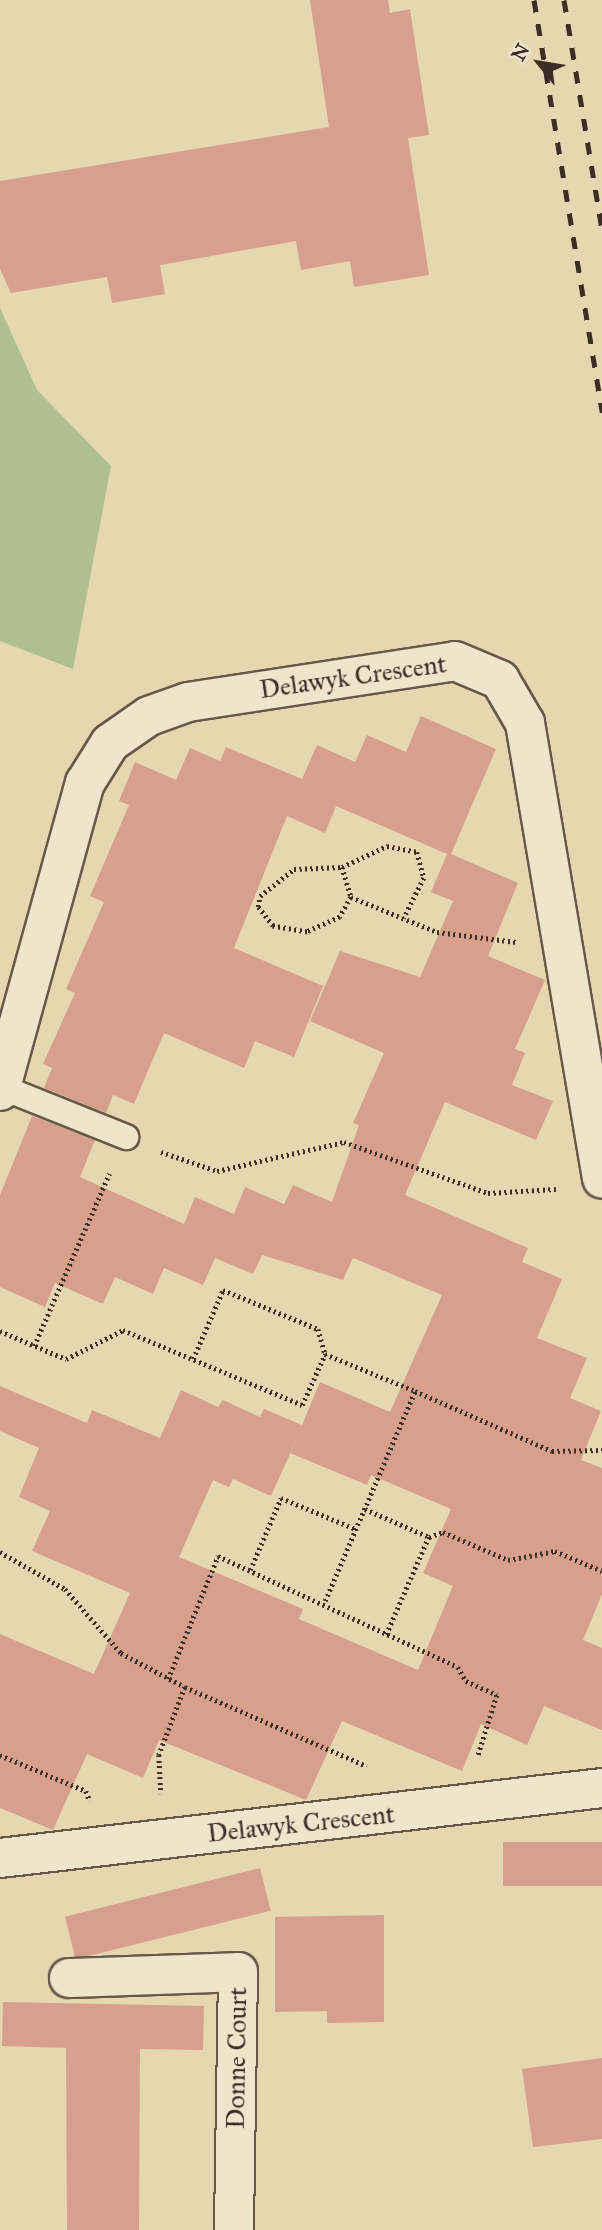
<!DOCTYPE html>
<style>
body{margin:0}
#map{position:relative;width:602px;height:2230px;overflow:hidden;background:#e5d7b0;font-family:"IM FELL Great Primer",serif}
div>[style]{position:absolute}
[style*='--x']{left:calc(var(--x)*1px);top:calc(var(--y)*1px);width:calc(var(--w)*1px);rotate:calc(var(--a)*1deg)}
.green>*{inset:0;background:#b0bf8f}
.building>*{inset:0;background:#d6a08c;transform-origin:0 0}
.path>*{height:4.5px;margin-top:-2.25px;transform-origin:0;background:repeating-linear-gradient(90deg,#3d2e25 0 2px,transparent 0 5.5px)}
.roads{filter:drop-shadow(2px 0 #675848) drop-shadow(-2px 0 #675848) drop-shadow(0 2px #675848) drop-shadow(0 -2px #675848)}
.service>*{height:24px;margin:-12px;padding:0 12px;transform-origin:12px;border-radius:12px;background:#eee5cc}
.minor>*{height:38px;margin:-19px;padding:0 19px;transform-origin:19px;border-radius:19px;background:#eee5cc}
.rail>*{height:5px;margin-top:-2.5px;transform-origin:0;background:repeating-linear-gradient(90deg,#3d2e25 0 12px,transparent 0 24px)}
span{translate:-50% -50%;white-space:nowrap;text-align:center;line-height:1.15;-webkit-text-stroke:5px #eee5cc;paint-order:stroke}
.street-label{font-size:26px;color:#3d2e25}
.north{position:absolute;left:504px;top:28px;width:70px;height:70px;-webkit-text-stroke:5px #eee5cc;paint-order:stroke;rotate:300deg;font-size:19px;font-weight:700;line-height:28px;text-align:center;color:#3d2e25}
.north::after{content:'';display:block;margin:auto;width:24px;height:32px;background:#3d2e25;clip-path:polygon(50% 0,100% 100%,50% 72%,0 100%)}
</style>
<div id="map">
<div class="green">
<div style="clip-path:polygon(0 308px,37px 390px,111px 466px,73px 669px,0 641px)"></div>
</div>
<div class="building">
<div style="clip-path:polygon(310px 0,388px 0,390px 13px,410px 9px,429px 135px,408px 138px,429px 275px,354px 287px,350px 261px,301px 270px,296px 241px,160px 265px,165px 294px,112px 303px,107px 277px,11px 293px,0 269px,0 181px,329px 127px)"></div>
<div style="clip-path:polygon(evenodd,421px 716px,496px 749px,451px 854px,518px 883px,488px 956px,545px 980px,515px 1049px,525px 1053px,512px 1085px,553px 1101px,536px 1140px,445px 1102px,405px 1195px,528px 1248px,522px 1262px,562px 1279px,537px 1338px,587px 1358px,570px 1398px,601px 1411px,581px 1460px,602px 1468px,602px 1594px,583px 1640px,602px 1648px,602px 1730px,544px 1706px,527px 1745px,481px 1724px,462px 1771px,342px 1721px,306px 1800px,159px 1740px,143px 1778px,87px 1754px,53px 1830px,0 1808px,0 1634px,94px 1674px,130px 1593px,32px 1551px,50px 1511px,19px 1497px,39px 1448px,0 1431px,0 1386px,87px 1423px,92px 1410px,160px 1438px,181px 1390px,218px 1407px,223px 1400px,260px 1417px,264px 1409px,302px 1425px,320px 1382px,390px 1412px,442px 1295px,353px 1258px,343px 1280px,262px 1255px,253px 1274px,215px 1258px,203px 1285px,164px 1268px,153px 1294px,115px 1277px,103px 1304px,55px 1283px,45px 1307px,0 1287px,0 1195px,32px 1116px,95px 1140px,80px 1177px,184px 1224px,195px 1197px,234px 1214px,245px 1187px,284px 1204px,293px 1185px,332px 1202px,359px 1125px,353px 1123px,384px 1053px,310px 1021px,340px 951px,420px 977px,453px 901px,431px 892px,447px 854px,336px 806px,325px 833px,287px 816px,234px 948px,323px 986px,294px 1057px,255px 1041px,244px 1068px,164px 1033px,134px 1104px,113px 1095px,106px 1113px,44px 1088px,52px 1068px,43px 1064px,75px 993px,66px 989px,104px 902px,90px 896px,129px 805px,119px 801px,135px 762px,176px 780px,190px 748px,220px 761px,226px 747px,302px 779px,317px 745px,355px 762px,367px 735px,406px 752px,421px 716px,298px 1436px,290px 1453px,367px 1485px,371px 1475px,451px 1509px,423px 1573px,453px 1586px,418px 1670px,299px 1619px,303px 1609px,179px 1557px,213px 1480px,229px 1487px,233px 1479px,271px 1496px,298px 1436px)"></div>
<div style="left:602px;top:1842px;width:44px;height:99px;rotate:90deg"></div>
<div style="left:260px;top:1868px;width:44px;height:201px;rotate:76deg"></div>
<div style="clip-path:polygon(384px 1915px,384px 2022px,327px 2023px,327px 2011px,275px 2012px,275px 1917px)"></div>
<div style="clip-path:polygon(3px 2002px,204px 2006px,203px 2050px,140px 2049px,139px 2230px,67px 2230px,66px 2048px,2px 2046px)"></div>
<div style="clip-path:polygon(602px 2058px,602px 2139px,533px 2147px,522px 2069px)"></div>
</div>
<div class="path">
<div style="--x:342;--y:867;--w:50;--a:-25"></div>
<div style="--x:387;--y:846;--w:31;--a:11"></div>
<div style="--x:417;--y:852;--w:27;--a:75"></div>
<div style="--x:424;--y:878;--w:45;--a:116.6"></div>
<div style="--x:351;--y:897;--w:23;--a:119"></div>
<div style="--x:340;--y:917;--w:36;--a:156"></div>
<div style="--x:307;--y:932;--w:35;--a:-170"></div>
<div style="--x:273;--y:926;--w:24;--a:-128"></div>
<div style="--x:258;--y:907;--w:11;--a:-80"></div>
<div style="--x:260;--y:896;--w:43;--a:-38.5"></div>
<div style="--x:294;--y:869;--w:48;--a:-2.4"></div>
<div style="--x:342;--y:867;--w:31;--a:73"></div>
<div style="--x:351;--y:897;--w:93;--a:22.1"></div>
<div style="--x:437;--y:932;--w:80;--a:7.2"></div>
<div style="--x:161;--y:1152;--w:59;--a:18.7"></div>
<div style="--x:217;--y:1171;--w:130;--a:-12.9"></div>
<div style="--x:344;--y:1142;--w:153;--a:19.5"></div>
<div style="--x:488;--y:1193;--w:68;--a:-3.4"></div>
<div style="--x:0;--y:1331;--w:72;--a:23"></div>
<div style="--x:66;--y:1359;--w:64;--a:-27"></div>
<div style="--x:123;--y:1330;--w:194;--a:22.7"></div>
<div style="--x:302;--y:1405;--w:56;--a:-65.7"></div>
<div style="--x:325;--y:1354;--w:97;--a:22.3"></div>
<div style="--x:34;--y:1346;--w:188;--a:-66.4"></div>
<div style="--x:193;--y:1359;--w:75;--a:-66.5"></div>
<div style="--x:223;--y:1290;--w:103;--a:22.3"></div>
<div style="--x:318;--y:1329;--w:26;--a:74"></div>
<div style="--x:365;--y:1509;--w:70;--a:23.6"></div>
<div style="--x:429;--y:1537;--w:108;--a:113.5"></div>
<div style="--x:429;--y:1537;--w:15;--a:-20"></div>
<div style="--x:443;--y:1532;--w:71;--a:23.3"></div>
<div style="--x:508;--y:1560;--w:48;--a:-10.8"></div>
<div style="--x:555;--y:1551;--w:51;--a:23.1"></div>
<div style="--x:0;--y:1552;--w:75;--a:29.6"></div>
<div style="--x:65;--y:1589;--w:85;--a:48.8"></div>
<div style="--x:121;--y:1653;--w:72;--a:28"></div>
<div style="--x:185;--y:1687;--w:73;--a:110.9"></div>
<div style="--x:159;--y:1755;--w:39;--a:87"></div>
<div style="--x:250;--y:1570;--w:78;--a:-66.7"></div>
<div style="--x:281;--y:1498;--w:81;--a:22.5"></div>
<div style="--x:325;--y:1601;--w:228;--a:-66.8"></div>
<div style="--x:415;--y:1391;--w:150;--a:23.7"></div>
<div style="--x:552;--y:1451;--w:50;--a:-1.1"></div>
<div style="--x:168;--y:1679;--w:133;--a:-67.9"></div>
<div style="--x:218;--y:1556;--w:264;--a:24.8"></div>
<div style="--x:458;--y:1667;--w:16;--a:60"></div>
<div style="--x:466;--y:1681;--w:34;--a:24"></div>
<div style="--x:497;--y:1695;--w:64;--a:107.3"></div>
<div style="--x:185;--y:1687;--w:198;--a:23.5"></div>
<div style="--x:0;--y:1755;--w:93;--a:22.7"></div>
<div style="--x:86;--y:1791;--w:11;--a:68"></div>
</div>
<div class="roads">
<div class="service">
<div style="--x:1;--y:1087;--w:135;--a:21.8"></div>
</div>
<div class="minor">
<div style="--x:0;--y:1091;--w:320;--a:-74.6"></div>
<div style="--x:85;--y:783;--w:47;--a:-58"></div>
<div style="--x:110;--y:743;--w:47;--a:-34.7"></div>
<div style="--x:149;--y:716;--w:41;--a:-19.7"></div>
<div style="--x:188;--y:702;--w:270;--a:-8.7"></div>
<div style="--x:455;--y:661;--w:49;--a:22.9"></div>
<div style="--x:500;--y:680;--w:50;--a:59.8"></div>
<div style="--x:525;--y:723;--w:462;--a:80.4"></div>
<div style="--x:0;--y:1858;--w:606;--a:-6.63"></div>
<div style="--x:69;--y:1978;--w:169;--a:-2"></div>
<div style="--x:238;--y:1972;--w:258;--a:90.9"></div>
</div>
</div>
<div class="rail">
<div style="--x:534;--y:0;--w:418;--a:80.6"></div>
<div style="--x:564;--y:0;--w:232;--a:80.6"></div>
</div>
<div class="street-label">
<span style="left:353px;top:677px;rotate:-8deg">Delawyk Crescent</span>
<span style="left:301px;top:1824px;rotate:-6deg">Delawyk Crescent</span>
<span style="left:237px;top:2058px;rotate:-89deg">Donne Court</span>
</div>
<div class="north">N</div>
</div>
